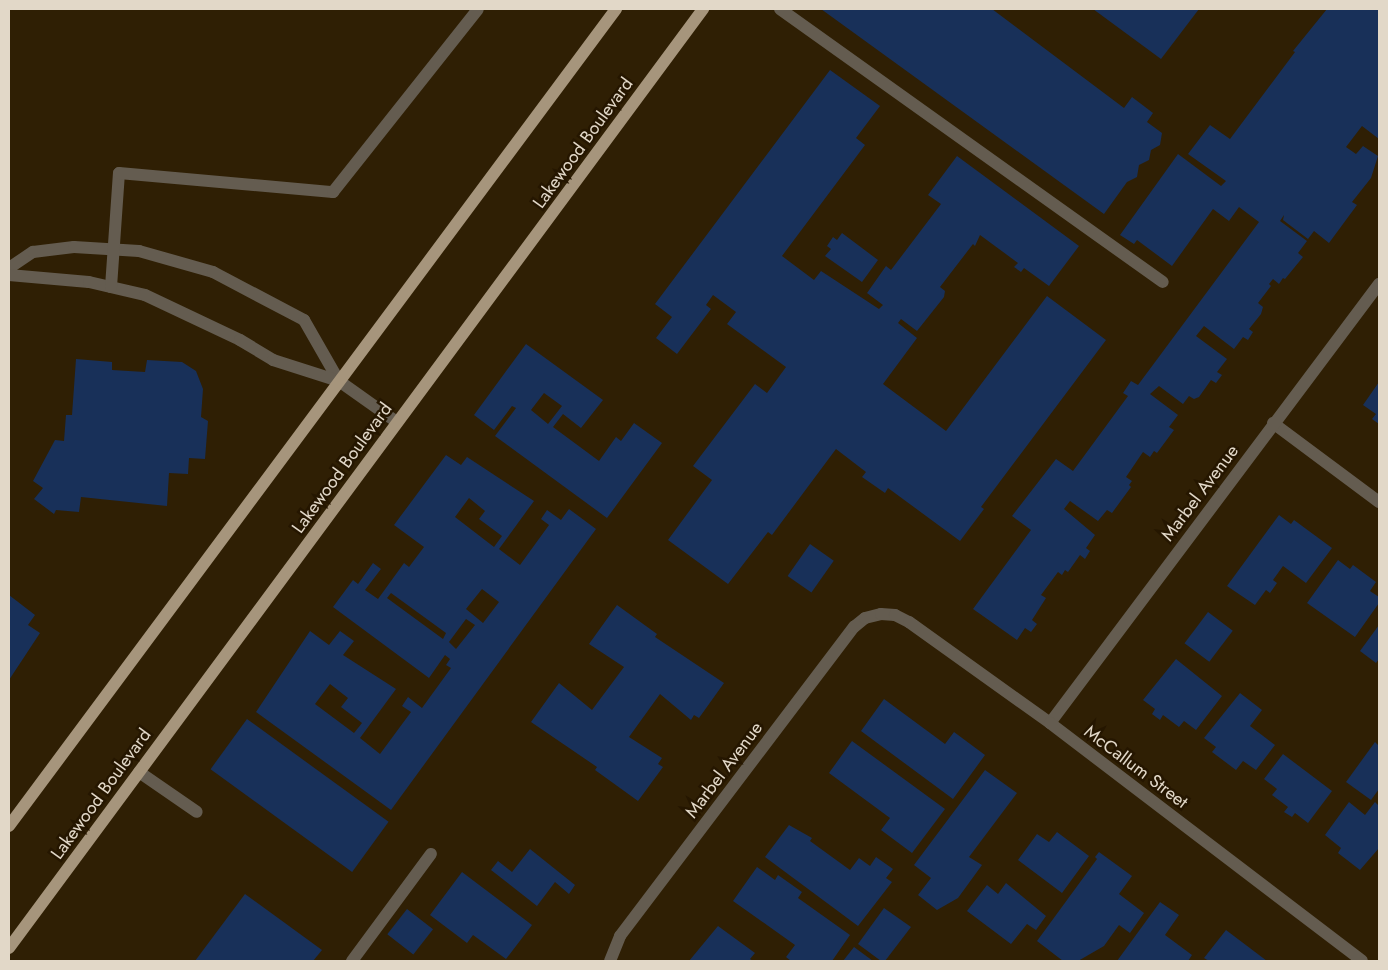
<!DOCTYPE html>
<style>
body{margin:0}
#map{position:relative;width:1388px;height:970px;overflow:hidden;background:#2f1f04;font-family:Jost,sans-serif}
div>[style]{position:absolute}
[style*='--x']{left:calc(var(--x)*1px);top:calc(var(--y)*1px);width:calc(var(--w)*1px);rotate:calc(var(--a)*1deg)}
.building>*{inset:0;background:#183059;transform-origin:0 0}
.lane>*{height:12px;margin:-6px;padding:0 6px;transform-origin:6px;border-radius:6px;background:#645c50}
.street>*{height:12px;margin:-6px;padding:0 6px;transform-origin:6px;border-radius:6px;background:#645c50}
.primary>*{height:12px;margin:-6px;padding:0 6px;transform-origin:6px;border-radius:6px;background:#a6957c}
span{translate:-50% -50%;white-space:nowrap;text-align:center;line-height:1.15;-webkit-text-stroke:5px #251600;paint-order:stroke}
.street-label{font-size:18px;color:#e2d8c8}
.frame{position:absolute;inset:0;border:10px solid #e2d8c8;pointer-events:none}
</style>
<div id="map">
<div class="building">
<div style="clip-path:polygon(821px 9px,992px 9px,1124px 108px,1132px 97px,1153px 113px,1147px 122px,1162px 133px,1160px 145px,1151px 150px,1149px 160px,1139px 165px,1137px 177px,1127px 182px,1104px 214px)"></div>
<div style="clip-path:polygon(1093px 9px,1199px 9px,1161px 59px)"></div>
<div style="clip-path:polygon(1327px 9px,1379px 9px,1379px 139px,1362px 126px,1346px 147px,1356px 154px,1363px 146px,1378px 156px,1371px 178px,1352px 202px,1357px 205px,1329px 243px,1314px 231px,1308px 239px,1283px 220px,1284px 215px,1280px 221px,1307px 241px,1298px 253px,1303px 257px,1285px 279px,1283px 278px,1279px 284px,1273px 279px,1269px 284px,1271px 286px,1258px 303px,1263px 307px,1261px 314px,1249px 329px,1253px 332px,1248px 340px,1243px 337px,1234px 349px,1204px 326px,1196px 336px,1227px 359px,1217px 372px,1222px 375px,1216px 383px,1211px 380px,1199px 397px,1194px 399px,1189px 396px,1183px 404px,1159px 386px,1150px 394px,1178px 415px,1169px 427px,1174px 430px,1157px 453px,1154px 451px,1150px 457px,1143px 452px,1126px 477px,1132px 481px,1129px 485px,1131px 487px,1112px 513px,1107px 510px,1098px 521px,1070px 501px,1064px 509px,1095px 535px,1086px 548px,1090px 551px,1085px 559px,1080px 555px,1068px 572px,1065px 570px,1062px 575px,1058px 572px,1041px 595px,1046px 598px,1032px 620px,1037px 624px,1031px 632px,1025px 628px,1017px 640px,973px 609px,1031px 530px,1012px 516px,1056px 459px,1073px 471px,1128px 396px,1123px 393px,1131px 381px,1138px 385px,1259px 222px,1239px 207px,1229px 221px,1213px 209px,1172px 266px,1137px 240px,1134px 244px,1120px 235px,1178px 154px,1221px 186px,1226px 181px,1188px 154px,1210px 125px,1230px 139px,1295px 52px,1293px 51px)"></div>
<div style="clip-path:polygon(830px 70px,880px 106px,856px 138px,865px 145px,782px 256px,814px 280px,821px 271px,879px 309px,883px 305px,867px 293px,886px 266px,891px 270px,941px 204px,928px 195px,957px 156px,1079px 246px,1049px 286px,1024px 268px,1021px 272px,1014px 267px,1018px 263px,980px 235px,975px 246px,973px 244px,940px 287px,945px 291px,944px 297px,917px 331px,901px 319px,898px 323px,917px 338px,883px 384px,946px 431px,1047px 296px,1106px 340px,981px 507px,984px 509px,960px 541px,888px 488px,885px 493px,862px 477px,866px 472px,836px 449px,772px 535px,768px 532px,728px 584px,668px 540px,712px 480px,693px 466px,755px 384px,767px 393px,786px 367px,727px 324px,736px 312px,713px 295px,706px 305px,711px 309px,677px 354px,656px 338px,672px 317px,655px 304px)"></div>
<div style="clip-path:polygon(842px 233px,878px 260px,862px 282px,825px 256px,831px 249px,827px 246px,833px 237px,837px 240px)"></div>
<div style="clip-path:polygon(evenodd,526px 344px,603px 400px,581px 428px,563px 414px,553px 427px,599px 461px,616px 437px,621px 441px,634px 423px,662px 443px,607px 518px,495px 436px,516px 408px,512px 406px,494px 430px,474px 415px,526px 344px,544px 393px,562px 406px,548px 424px,531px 410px,544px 393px)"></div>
<div style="clip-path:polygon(76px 359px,112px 362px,112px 370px,145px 372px,147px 360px,182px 362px,196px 371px,203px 389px,201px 417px,208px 421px,205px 459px,189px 458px,188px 474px,169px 473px,167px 506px,81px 497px,79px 512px,56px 510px,54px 514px,34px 499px,43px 488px,33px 481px,55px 440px,64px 441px,66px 415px,72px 415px)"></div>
<div style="clip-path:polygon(1379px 382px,1379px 424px,1372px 419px,1376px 414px,1363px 405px)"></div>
<div style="clip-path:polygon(evenodd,446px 455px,461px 465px,467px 457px,534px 501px,499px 549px,520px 565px,549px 525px,541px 519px,547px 510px,561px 520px,569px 509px,596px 529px,391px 810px,256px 712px,310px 631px,329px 645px,340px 631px,354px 641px,343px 655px,396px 689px,360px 738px,380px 754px,411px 712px,402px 706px,408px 697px,422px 708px,451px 668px,446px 665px,450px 659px,445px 655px,429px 678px,333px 607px,353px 580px,358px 584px,373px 563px,381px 569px,365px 590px,378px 599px,404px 563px,409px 567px,424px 547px,394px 525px,446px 455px,469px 498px,485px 511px,479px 519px,502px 536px,494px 547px,455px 517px,469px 498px,446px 455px,482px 589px,499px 602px,483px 623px,466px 609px,482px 589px,446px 455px,391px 593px,446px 633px,443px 639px,387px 598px,391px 593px,446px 455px,466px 619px,475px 625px,456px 649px,449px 642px,466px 619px,446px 455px,330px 684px,348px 698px,341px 707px,362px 723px,354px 733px,315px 704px,330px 684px)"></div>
<div style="clip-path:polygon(1279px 515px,1291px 524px,1294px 520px,1332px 548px,1306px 583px,1283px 566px,1273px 580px,1277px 583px,1270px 593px,1266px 590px,1255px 605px,1227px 586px)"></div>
<div style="left:810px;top:544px;width:29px;height:39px;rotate:35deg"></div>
<div style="clip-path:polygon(1338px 560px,1350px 569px,1353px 565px,1376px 582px,1370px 591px,1379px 597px,1379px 603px,1355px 637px,1307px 603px)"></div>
<div style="clip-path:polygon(9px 595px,35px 615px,28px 625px,40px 633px,9px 680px)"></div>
<div style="clip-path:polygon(617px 605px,657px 634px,655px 637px,724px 683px,699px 718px,694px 715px,691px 720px,660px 694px,629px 737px,662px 758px,658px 764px,663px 767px,638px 801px,595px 770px,597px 767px,531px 722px,559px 683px,592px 710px,624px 667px,589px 644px)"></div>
<div style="left:1208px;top:612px;width:31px;height:39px;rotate:37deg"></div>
<div style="clip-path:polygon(1379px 625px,1379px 659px,1376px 663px,1360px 651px)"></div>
<div style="clip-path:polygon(1176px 659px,1222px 696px,1196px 730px,1184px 721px,1179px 727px,1163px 715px,1160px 720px,1152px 714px,1155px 709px,1143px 700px)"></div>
<div style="clip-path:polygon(1240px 693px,1262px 710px,1250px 726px,1275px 745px,1256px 770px,1243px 761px,1236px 770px,1212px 752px,1216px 747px,1204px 738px)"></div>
<div style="clip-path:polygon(884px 699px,945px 744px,954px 732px,985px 755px,953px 799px,861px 731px)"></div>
<div style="left:247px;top:719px;width:175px;height:62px;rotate:36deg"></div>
<div style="clip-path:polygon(852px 741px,945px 809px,912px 853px,881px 830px,890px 818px,829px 773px)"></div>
<div style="clip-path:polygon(1375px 742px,1379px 746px,1379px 789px,1371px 800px,1346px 782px)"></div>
<div style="clip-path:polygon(1283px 754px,1332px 791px,1308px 823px,1295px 813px,1292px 817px,1284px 812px,1288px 807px,1272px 795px,1277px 789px,1264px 779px)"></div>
<div style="clip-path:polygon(985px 770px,1017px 793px,969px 857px,982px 865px,958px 898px,937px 910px,918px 895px,931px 878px,914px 865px)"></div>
<div style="clip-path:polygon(1349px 802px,1365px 815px,1375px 802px,1379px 806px,1379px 848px,1360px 870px,1338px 853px,1341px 848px,1325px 835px)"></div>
<div style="clip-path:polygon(789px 825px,812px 838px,810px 841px,850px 870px,859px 858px,870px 866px,876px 857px,893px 869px,886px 878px,892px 882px,858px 926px,765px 857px)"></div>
<div style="clip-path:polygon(1057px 832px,1089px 856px,1062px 893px,1018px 860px,1037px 834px,1049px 842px)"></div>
<div style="clip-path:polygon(530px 849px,575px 885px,569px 894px,555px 882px,537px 906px,491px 870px,498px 861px,512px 872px)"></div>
<div style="clip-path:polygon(1099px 852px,1132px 876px,1119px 894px,1144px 913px,1130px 933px,1119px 925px,1104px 946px,1078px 961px,1063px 961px,1037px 941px,1097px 859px,1095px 857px)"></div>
<div style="clip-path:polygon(757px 867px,775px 880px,778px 875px,802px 892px,798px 898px,850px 935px,832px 961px,791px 961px,786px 957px,795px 945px,733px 901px)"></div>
<div style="clip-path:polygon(462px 872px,532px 925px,506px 959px,473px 935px,467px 943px,430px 915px)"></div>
<div style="clip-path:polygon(1006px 883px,1046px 916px,1036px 930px,1027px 924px,1011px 944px,967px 911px,987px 885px,998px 894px)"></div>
<div style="clip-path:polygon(245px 894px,322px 950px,313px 961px,195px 961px)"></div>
<div style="clip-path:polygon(1160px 902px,1179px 915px,1165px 935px,1192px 955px,1188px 961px,1117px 961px)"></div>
<div style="clip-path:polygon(884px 908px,911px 927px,885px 961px,881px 961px,858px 944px)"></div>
<div style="left:407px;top:909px;width:33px;height:32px;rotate:38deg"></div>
<div style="clip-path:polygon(718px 926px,755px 953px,750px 959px,753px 961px,689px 961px)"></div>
<div style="clip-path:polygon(1226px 930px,1267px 961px,1209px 961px,1204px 958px)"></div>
<div style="clip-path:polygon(854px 947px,873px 961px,843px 961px)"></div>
</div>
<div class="lane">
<div style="--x:780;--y:9;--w:470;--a:35.5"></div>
<div style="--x:9;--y:268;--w:29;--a:-34"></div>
<div style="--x:33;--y:252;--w:41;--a:-7"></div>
<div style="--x:74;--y:247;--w:65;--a:3.5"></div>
<div style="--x:139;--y:251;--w:77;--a:15.8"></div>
<div style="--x:213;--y:272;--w:103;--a:27.8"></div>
<div style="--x:304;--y:320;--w:70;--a:60.2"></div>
<div style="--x:9;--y:275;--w:80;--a:5"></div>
<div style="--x:89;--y:282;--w:57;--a:13.1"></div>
<div style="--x:145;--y:295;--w:105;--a:25.3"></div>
<div style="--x:240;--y:340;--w:39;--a:31"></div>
<div style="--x:273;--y:360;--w:69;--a:17.7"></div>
<div style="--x:339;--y:381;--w:71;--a:35.3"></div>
<div style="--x:111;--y:287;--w:114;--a:-86"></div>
<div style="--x:119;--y:173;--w:215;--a:5.1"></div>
<div style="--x:333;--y:192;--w:233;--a:-51.6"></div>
<div style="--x:139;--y:772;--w:70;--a:34.6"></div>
<div style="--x:352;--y:961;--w:133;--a:-53.6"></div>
</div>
<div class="street">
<div style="--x:1273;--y:423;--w:132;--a:36.7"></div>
<div style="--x:1050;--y:723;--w:549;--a:-53.15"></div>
<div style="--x:610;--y:961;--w:27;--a:-68"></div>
<div style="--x:620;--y:936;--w:388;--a:-52.9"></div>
<div style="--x:854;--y:627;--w:14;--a:-39"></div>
<div style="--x:865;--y:618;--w:16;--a:-14"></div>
<div style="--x:881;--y:614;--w:14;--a:4"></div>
<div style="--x:895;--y:615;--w:16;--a:27"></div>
<div style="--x:909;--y:622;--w:173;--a:35.6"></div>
<div style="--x:1050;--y:723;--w:392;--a:37.3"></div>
</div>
<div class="primary">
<div style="--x:9;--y:826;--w:1018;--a:-53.39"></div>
<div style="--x:9;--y:948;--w:1168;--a:-53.53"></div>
</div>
<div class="street-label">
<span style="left:583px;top:143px;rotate:-54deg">Lakewood Boulevard</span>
<span style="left:342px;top:468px;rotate:-54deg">Lakewood Boulevard</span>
<span style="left:1200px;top:493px;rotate:-53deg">Marbel Avenue</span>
<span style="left:1136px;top:767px;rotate:37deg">McCallum Street</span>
<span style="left:724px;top:770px;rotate:-53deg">Marbel Avenue</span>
<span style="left:101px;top:794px;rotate:-54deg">Lakewood Boulevard</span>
</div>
<div class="frame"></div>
</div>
